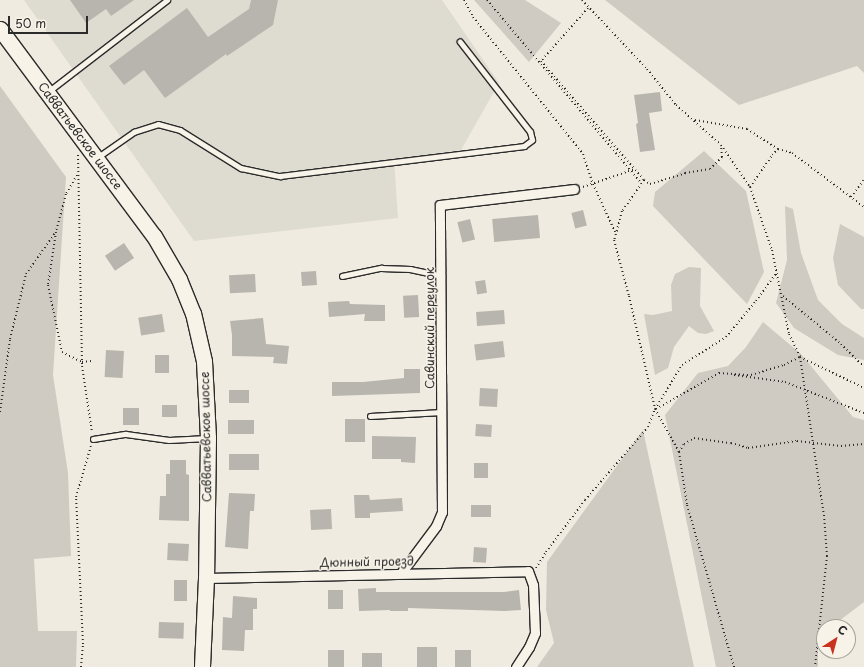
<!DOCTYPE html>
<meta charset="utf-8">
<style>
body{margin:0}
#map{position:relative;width:864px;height:667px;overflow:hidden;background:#efebe0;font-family:"Playpen Sans",sans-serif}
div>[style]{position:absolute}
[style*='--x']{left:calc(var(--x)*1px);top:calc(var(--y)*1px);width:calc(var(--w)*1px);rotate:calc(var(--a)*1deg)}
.built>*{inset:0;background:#dedbd1}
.green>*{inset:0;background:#cfcbc2}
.building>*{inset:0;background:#b8b5ae;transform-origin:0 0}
.path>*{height:2px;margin-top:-1px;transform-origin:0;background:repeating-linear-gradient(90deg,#2b2b2b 0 1px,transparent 0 4px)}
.roads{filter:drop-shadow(1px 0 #2b2b2b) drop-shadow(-1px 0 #2b2b2b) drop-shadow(0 1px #2b2b2b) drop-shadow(0 -1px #2b2b2b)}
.service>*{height:4.5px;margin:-2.25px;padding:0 2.25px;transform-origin:2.25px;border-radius:2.25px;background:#f7f3e8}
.minor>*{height:9px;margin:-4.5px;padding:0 4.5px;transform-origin:4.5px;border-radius:4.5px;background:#f7f3e8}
.primary>*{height:15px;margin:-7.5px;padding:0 7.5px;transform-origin:7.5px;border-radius:7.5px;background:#f7f3e8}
span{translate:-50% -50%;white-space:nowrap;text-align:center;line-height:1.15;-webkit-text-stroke:3px #f7f3e8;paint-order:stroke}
.street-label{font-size:12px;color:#2b2b2b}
.north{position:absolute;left:816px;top:619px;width:40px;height:40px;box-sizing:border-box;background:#f7f3e8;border:1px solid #a5a39c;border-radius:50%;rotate:36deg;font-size:11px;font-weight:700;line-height:16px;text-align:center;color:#2b2b2b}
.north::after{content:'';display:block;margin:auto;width:14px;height:18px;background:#c8321e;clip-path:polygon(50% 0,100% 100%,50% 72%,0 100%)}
.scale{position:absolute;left:8px;top:16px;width:80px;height:18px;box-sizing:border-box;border:2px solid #2b2b2b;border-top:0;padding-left:5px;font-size:12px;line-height:14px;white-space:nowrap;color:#2b2b2b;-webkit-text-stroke:3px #f7f3e8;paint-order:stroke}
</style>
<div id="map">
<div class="built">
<div style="clip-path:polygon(24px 0,442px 0,499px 83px,461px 150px,394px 160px,398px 218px,194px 241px)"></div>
</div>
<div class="green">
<div style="clip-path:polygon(474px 0,525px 0,561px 23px,529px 62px)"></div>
<div style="clip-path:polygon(605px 0,864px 0,864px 73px,857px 66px,739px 105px)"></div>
<div style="clip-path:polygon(0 86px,66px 177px,53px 375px,68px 473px,71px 556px,34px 559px,38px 631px,77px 631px,76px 667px,0 667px)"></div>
<div style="clip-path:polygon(704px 151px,746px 191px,764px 272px,747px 304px,653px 206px,655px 192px)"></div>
<div style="clip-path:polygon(785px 206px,793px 209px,801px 253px,818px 300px,842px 324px,864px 338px,864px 360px,838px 355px,794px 328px,776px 303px,787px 260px)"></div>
<div style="clip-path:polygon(840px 224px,864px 237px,864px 309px,861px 309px,838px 285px,833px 258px)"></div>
<div style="clip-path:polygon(689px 267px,701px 268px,700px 306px,714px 331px,706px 334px,698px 333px,689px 326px,674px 347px,668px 368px,655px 375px,644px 314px,653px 315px,672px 311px,671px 285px,675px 274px)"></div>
<div style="clip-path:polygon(763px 322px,801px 354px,853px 417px,864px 420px,864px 602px,831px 627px,824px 627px,824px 635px,818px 642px,818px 667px,716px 667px,665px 415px,698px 373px,728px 366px,746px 347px)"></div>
<div style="clip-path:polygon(643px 430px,694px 667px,537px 667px,554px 643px,546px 610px,547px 562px)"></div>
</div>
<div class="building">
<div style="clip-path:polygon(70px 0,134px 0,111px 16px,106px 9px,86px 23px)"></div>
<div style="clip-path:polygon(251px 0,278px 0,273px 25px,227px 56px,226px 54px,165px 98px,144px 70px,124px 85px,109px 66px,187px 8px,208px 37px,249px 9px)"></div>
<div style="clip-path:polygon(660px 92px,662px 111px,649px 113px,655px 150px,640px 152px,636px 124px,638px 123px,634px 95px)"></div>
<div style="left:583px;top:210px;width:16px;height:12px;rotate:76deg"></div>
<div style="left:538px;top:215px;width:23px;height:46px;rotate:85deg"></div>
<div style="left:470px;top:219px;width:21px;height:13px;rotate:76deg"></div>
<div style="left:124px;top:243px;width:18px;height:23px;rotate:56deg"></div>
<div style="left:316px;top:271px;width:14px;height:15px;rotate:86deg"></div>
<div style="left:255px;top:274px;width:18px;height:26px;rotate:87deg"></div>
<div style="left:485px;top:280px;width:13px;height:10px;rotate:81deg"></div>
<div style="left:418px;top:295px;width:22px;height:15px;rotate:87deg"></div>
<div style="clip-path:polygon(349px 301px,350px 304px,385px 305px,385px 321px,364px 321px,365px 314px,329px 317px,328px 302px)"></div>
<div style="left:504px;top:310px;width:14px;height:28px;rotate:86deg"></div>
<div style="left:162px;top:314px;width:18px;height:24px;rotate:81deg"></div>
<div style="clip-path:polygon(263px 318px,266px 344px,289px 346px,287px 364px,273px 363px,274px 357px,232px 356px,232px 335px,230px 321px)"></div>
<div style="left:503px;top:341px;width:16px;height:29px;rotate:83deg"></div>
<div style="left:106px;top:350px;width:18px;height:27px;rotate:3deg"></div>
<div style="left:155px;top:355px;width:14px;height:18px"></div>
<div style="clip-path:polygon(404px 369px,420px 369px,420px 393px,332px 396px,332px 382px,363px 382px,404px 378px)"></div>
<div style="left:480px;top:388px;width:18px;height:18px;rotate:3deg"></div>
<div style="left:249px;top:390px;width:13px;height:20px;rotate:90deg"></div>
<div style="left:162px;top:405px;width:15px;height:12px"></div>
<div style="left:123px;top:408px;width:16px;height:17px"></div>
<div style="left:345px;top:419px;width:20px;height:23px"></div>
<div style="left:228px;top:420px;width:26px;height:14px"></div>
<div style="left:476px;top:424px;width:16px;height:12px;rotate:4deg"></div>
<div style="clip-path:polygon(372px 436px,416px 437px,415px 463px,401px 462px,401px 459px,372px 459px)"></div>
<div style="left:229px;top:454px;width:30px;height:16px"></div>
<div style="clip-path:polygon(170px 460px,186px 460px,186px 474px,189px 475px,189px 521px,159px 520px,160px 496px,166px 496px,166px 474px,170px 474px)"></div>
<div style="left:474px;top:463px;width:14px;height:15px"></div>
<div style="clip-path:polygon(229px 493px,255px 494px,254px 511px,250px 511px,248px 549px,225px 547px)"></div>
<div style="clip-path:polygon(354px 495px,369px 495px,370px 500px,402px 498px,403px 511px,370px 513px,370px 518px,355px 518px)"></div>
<div style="left:471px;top:505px;width:20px;height:12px"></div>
<div style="left:331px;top:509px;width:20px;height:21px;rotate:87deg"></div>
<div style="left:168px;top:543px;width:21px;height:17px;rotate:3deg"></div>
<div style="left:474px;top:547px;width:13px;height:15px;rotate:4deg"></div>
<div style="left:174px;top:580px;width:13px;height:21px"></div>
<div style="clip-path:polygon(376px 588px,376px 592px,504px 592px,519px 590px,521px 610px,505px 611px,408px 608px,408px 611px,390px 611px,390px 610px,359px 611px,358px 589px)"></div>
<div style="left:328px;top:590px;width:15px;height:19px"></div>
<div style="clip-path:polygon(233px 596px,257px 598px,257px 609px,253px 609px,253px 630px,245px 630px,244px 651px,222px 650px,223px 617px,232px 618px)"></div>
<div style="left:159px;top:622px;width:25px;height:16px;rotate:2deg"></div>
<div style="left:417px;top:647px;width:20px;height:20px"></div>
<div style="left:328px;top:650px;width:16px;height:17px"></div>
<div style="left:455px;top:650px;width:16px;height:17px"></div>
<div style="left:362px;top:653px;width:20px;height:14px"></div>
</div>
<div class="path">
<div style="--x:464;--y:0;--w:19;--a:62"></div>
<div style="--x:473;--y:17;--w:176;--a:51.2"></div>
<div style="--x:583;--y:154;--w:32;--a:72"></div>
<div style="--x:593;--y:184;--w:53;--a:65.4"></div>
<div style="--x:487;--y:0;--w:239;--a:49.9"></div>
<div style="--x:582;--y:0;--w:95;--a:46.7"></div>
<div style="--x:647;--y:69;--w:46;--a:51.1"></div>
<div style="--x:676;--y:105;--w:60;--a:41.6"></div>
<div style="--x:721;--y:145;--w:51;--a:55.4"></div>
<div style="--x:750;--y:187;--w:67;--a:70.8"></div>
<div style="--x:772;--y:250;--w:86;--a:78.6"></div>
<div style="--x:789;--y:334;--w:25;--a:64"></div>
<div style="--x:800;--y:357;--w:160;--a:81.4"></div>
<div style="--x:824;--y:515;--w:41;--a:85.8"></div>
<div style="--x:827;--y:556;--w:112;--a:96.2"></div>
<div style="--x:588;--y:8;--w:71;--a:131.6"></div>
<div style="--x:541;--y:61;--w:157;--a:49.1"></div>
<div style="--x:644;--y:180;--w:7;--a:34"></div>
<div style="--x:650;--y:184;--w:37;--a:-17"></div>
<div style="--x:685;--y:173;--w:25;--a:-9"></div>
<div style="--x:710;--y:169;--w:17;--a:-45"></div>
<div style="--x:722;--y:157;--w:12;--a:-95"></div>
<div style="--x:695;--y:120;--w:53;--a:9.8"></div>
<div style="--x:747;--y:129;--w:37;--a:33"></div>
<div style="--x:78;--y:155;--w:211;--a:88.9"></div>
<div style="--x:82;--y:366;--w:67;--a:81.4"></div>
<div style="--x:77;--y:175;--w:22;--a:120"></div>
<div style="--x:66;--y:194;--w:39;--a:105"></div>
<div style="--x:56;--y:232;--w:54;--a:98.6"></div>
<div style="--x:48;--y:285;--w:68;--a:78.2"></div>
<div style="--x:62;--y:352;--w:22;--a:27"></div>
<div style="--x:82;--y:362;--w:9;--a:-6"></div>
<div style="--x:644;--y:180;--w:38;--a:125"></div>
<div style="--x:622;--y:211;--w:30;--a:105"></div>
<div style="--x:614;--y:240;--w:58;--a:75"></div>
<div style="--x:629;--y:296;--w:116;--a:77"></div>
<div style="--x:655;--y:409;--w:49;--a:60.8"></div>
<div style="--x:679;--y:452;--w:54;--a:81.4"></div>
<div style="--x:687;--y:505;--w:169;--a:73.8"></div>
<div style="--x:583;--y:187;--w:55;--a:-19.1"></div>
<div style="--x:750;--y:187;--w:39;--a:-55"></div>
<div style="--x:772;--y:155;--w:8;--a:-45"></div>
<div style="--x:778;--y:149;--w:15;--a:16"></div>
<div style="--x:792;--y:153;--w:90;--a:36.9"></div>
<div style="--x:851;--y:197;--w:21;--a:-53"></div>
<div style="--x:783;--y:296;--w:75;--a:39.6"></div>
<div style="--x:841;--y:344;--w:28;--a:45"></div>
<div style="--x:861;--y:364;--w:3;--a:0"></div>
<div style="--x:734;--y:375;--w:51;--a:7.8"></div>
<div style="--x:785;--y:382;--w:85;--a:21.4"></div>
<div style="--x:656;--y:409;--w:73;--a:-29.7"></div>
<div style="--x:719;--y:373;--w:32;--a:4"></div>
<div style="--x:751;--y:375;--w:34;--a:-17"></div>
<div style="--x:784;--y:365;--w:18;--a:-27"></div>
<div style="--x:800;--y:357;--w:71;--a:25.8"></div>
<div style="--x:0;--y:412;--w:74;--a:-82.2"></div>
<div style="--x:10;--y:339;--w:67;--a:-76.2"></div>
<div style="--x:26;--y:274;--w:50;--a:-54.7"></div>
<div style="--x:679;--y:452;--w:9;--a:-58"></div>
<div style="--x:684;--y:444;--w:12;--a:-31"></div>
<div style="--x:694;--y:438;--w:37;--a:8"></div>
<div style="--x:731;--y:443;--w:18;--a:16"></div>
<div style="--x:748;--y:448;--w:49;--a:-8.1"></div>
<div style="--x:797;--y:441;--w:44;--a:6.5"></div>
<div style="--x:841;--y:446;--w:23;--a:-5"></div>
<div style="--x:536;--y:568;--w:19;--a:-58"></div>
<div style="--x:546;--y:552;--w:65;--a:-53.1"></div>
<div style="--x:585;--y:500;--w:96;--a:-49.2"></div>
<div style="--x:648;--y:427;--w:19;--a:-69"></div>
<div style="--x:655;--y:409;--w:52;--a:-58.5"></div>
<div style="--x:682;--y:365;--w:52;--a:-32.5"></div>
<div style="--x:726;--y:337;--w:47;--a:-50.2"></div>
<div style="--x:756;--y:301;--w:36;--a:-54"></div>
<div style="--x:81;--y:667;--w:23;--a:-85"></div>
<div style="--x:83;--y:644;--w:147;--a:-92.7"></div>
<div style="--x:76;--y:497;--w:53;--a:-73.6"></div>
</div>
<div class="roads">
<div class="service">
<div style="--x:49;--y:91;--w:149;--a:-37.6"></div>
<div style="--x:98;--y:157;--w:44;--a:-34.8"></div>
<div style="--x:134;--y:132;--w:25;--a:-18"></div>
<div style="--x:158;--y:124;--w:23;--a:15"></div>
<div style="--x:180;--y:130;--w:72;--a:31.9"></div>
<div style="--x:241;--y:168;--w:40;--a:12"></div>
<div style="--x:280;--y:176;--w:246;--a:-7"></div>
<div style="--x:524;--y:146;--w:10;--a:-37"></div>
<div style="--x:532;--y:140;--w:8;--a:-104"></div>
<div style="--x:530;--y:132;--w:114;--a:-127.9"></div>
<div style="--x:342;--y:276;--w:40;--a:-12"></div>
<div style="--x:381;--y:268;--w:29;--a:2"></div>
<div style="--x:410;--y:269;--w:33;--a:12"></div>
<div style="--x:370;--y:416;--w:72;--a:-3.2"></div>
<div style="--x:93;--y:439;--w:33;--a:-9"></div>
<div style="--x:126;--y:434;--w:43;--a:7.9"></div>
<div style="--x:169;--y:440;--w:38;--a:-3"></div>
</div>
<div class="minor">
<div style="--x:401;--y:573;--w:59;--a:-53.3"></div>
<div style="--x:436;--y:526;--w:15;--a:-67"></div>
<div style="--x:442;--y:512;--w:307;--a:-90.4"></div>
<div style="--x:440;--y:205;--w:135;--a:-6.8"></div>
<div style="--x:206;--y:578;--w:322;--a:-1.2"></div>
<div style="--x:528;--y:571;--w:15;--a:70"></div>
<div style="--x:533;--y:585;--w:48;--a:87.6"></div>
<div style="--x:535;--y:633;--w:15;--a:113"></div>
<div style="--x:529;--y:647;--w:24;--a:123"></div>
</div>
<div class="primary">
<div style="--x:0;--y:29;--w:258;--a:53.4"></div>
<div style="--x:154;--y:236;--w:50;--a:59.8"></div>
<div style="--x:179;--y:279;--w:37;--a:68"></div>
<div style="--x:193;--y:313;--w:49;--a:77.1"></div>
<div style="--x:204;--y:361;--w:77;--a:87"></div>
<div style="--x:208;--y:438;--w:140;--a:90.8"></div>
<div style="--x:206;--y:578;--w:89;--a:92.6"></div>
</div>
</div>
<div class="street-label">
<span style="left:80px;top:136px;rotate:53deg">Савватьевское шоссе</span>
<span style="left:430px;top:328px;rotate:-90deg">Савинский переулок</span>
<span style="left:206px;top:437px;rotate:-91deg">Савватьевское шоссе</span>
<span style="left:367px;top:562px;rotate:-1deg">Дюнный проезд</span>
</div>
<div class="north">С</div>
<div class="scale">50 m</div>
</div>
